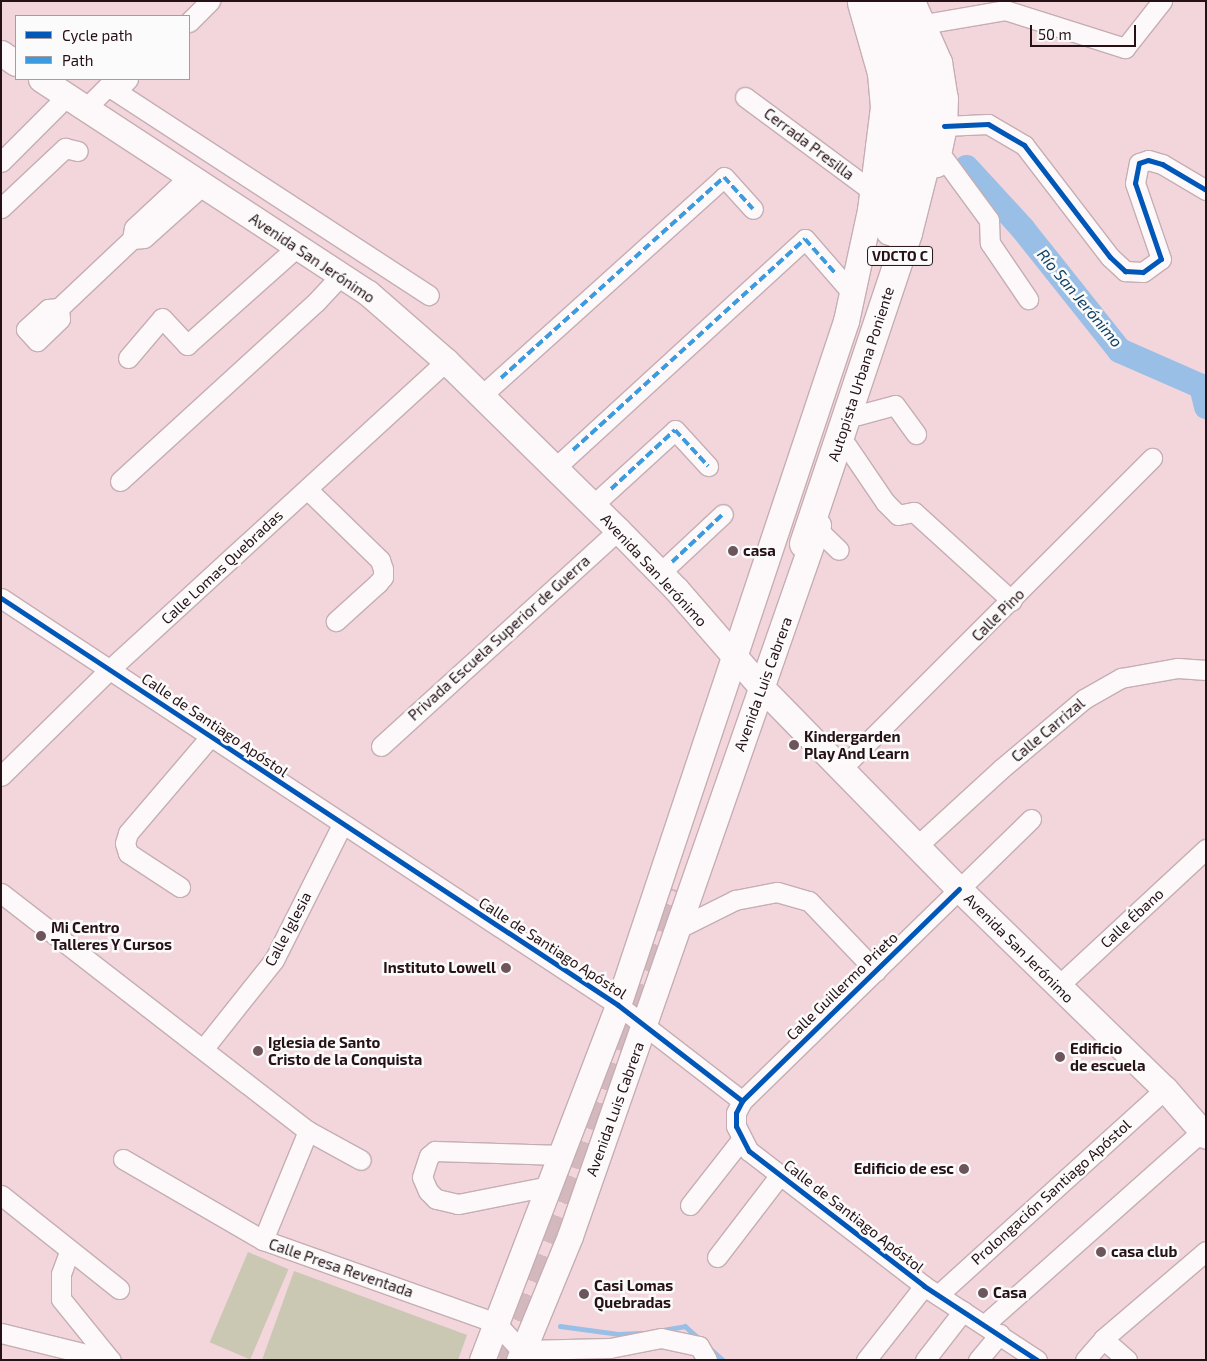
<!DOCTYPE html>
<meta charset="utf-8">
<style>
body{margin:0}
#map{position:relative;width:1207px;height:1361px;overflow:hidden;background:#f2d6dc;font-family:"Exo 2",sans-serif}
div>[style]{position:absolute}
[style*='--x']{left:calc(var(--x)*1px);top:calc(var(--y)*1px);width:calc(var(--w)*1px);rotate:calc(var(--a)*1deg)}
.green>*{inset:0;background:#cac7b2;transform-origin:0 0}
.stream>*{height:4.5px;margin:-2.25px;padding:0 2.25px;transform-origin:2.25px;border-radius:2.25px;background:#9abfe6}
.river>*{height:25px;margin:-12.5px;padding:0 12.5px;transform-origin:12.5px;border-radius:12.5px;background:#9abfe6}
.highway-tunnel>*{height:28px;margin-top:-14px;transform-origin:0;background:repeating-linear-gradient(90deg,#d3b8be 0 28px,transparent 0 42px)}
.roads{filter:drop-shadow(1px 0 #c5aeb3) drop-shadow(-1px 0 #c5aeb3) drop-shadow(0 1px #c5aeb3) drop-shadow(0 -1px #c5aeb3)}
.minor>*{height:19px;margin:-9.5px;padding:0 9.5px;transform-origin:9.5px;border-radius:9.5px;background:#fdf9fa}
.major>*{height:25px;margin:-12.5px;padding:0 12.5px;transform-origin:12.5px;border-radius:12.5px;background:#fdf9fa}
.highway>*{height:28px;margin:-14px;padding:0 14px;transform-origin:14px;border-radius:14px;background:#fdf9fa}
.quiet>*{height:4px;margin-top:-2px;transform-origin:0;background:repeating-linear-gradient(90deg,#3c9adf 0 8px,transparent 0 12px)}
.cycleway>*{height:5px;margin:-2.5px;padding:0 2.5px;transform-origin:2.5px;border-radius:2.5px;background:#0057b8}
.dots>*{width:14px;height:14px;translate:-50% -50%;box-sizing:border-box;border:2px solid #fbfbfb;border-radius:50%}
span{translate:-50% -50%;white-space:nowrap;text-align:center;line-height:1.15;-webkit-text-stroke:5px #fbfbfb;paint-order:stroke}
.shield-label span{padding:1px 4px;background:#fbfbfb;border:1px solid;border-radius:4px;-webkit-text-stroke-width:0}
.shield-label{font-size:14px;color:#261116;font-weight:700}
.street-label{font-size:15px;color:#261116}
.poi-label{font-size:15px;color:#261116;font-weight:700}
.left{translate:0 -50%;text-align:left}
.right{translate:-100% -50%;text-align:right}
.water-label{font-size:16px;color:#104165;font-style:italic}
.frame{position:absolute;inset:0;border:2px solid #261116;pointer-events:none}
.legend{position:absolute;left:15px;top:15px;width:175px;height:65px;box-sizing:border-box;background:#fbfbfb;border:1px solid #a69d9f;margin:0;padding:6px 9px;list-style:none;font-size:15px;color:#261116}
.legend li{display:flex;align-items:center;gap:10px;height:25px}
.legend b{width:25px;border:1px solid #a69d9f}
.scale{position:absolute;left:1030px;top:25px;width:106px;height:22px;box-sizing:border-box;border:2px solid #261116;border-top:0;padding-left:6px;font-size:15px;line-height:18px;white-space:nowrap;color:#261116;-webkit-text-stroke:4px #fbfbfb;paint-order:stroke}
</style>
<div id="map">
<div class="green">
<div style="left:248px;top:1252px;width:44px;height:98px;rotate:23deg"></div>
<div style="clip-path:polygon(294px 1271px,467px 1335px,458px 1360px,262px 1360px)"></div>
</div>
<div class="stream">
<div style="--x:560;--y:1326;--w:60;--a:7.7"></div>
<div style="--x:619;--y:1334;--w:21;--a:-3"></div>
<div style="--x:663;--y:1330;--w:22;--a:-10"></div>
<div style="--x:685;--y:1326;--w:51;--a:41.8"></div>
</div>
<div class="river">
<div style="--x:966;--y:167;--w:83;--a:47.4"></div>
<div style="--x:1022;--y:228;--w:156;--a:51.5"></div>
<div style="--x:1119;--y:350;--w:90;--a:23.7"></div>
<div style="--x:1201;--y:386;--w:21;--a:76"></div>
</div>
<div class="highway-tunnel">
<div style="--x:503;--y:1360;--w:205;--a:-68.8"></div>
<div style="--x:577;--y:1169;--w:296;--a:-71.7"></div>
</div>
<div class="roads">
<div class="minor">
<div style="--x:189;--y:22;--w:30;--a:-45"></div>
<div style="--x:924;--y:24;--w:82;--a:-9.8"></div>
<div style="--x:1005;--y:10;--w:126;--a:17.6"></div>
<div style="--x:1125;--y:48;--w:60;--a:-51.8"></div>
<div style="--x:116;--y:91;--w:17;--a:-45"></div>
<div style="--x:745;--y:97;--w:158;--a:36.5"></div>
<div style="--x:86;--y:108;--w:31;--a:-45"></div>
<div style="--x:108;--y:86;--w:383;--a:33.1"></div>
<div style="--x:944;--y:126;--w:44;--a:-2.6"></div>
<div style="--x:988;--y:124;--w:42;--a:30.3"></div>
<div style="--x:1024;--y:145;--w:141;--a:52.5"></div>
<div style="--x:1110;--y:257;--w:21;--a:43"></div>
<div style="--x:1125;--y:271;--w:18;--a:3"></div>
<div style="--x:1143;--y:272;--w:22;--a:-36"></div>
<div style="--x:1161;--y:259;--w:80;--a:-108.9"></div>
<div style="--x:1135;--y:183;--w:20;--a:-79"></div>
<div style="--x:1139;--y:163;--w:9;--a:-18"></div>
<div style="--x:1148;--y:160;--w:15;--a:16"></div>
<div style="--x:1162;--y:164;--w:51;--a:30.6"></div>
<div style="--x:939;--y:152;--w:84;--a:53.7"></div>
<div style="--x:989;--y:220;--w:23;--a:88"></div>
<div style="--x:990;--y:243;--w:68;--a:55.8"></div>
<div style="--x:1;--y:162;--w:93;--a:-45"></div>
<div style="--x:1;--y:208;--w:88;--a:-43.2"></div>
<div style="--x:65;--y:148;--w:13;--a:13"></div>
<div style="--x:132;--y:239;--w:12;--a:-5"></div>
<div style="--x:144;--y:238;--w:79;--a:-41.9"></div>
<div style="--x:59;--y:308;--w:11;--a:85"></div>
<div style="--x:60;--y:319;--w:32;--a:136"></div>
<div style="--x:37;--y:341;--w:16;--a:-133"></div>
<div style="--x:26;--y:329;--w:30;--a:-42"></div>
<div style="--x:48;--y:309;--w:11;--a:-5"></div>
<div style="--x:59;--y:308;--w:100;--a:-43.4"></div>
<div style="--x:132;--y:239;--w:11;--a:-80"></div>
<div style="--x:134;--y:228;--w:76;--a:-42.9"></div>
<div style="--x:128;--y:358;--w:52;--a:-49.6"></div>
<div style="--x:162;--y:318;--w:37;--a:47"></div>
<div style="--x:187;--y:345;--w:149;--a:-41.7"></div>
<div style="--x:481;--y:396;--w:327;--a:-42"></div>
<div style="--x:724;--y:177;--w:43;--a:47.8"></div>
<div style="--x:858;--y:415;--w:38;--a:-15"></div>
<div style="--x:895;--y:405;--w:36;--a:54"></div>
<div style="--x:847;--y:446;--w:68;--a:55.8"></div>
<div style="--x:885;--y:502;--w:18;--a:45"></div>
<div style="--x:898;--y:515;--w:16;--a:-11"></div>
<div style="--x:914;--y:512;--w:132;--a:42.2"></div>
<div style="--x:555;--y:468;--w:339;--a:-42.5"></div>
<div style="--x:805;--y:239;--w:72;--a:49"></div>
<div style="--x:120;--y:481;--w:265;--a:-42.4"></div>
<div style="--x:316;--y:302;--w:37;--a:-47"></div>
<div style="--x:307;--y:489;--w:102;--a:44.2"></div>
<div style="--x:380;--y:560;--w:9;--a:72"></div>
<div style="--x:383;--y:569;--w:8;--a:90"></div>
<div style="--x:383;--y:577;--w:8;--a:130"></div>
<div style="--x:378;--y:583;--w:57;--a:137.9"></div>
<div style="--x:593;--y:505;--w:111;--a:-42.4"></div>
<div style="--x:675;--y:430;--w:49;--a:47.5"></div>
<div style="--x:817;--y:529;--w:30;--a:44"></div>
<div style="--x:660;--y:573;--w:86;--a:-43.1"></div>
<div style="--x:1;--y:598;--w:739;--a:33.41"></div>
<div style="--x:618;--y:1005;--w:157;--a:37.7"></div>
<div style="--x:381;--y:746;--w:321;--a:-42.3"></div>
<div style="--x:841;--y:769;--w:440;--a:-45"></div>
<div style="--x:1;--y:776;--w:151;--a:-44.5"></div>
<div style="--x:109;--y:670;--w:457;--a:-42.5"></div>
<div style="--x:1031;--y:819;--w:404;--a:135.7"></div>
<div style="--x:742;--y:1101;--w:13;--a:117"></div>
<div style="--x:736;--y:1113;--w:13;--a:90"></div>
<div style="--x:736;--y:1126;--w:28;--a:63"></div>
<div style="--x:749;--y:1151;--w:221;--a:37.6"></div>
<div style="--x:924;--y:1286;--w:135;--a:33.2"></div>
<div style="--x:917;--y:846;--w:114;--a:-42.5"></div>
<div style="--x:1001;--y:769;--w:109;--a:-40.1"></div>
<div style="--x:1084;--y:699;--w:43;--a:-29.6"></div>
<div style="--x:1121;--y:678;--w:58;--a:-10"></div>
<div style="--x:1178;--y:668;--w:28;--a:4"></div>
<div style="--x:180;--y:887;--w:62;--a:-146.8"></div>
<div style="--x:128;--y:853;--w:10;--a:-107"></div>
<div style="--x:125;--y:843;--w:10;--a:-73"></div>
<div style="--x:128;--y:833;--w:126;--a:-49.5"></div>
<div style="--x:1;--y:893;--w:388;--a:37.8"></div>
<div style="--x:308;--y:1131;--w:60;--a:28.7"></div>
<div style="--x:677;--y:929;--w:65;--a:-26.6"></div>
<div style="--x:735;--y:900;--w:43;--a:-10.8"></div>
<div style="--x:777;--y:892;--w:33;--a:16"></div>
<div style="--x:809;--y:901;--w:97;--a:46.3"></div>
<div style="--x:1058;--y:986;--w:202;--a:-42.8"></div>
<div style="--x:204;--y:1048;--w:112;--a:-51.5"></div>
<div style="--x:274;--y:960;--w:151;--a:-63.3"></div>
<div style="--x:123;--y:1159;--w:162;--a:30.1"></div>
<div style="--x:263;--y:1240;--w:247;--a:19.6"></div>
<div style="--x:496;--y:1323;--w:49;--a:47.5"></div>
<div style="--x:549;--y:1186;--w:93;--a:168.8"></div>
<div style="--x:458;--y:1204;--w:23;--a:-167"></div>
<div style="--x:436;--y:1199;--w:11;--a:-135"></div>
<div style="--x:428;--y:1191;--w:15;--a:-113"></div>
<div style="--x:422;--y:1177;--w:22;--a:-72"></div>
<div style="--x:429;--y:1156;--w:8;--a:-40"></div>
<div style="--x:435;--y:1151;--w:126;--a:1.8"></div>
<div style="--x:1;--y:1195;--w:151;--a:38.5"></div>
<div style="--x:690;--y:1205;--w:83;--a:-51.9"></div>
<div style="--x:263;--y:1240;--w:118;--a:-67.6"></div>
<div style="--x:69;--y:1252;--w:23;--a:110"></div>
<div style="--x:61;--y:1274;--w:25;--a:90"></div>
<div style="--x:61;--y:1299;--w:75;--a:51"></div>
<div style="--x:717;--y:1257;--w:103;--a:-52.5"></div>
<div style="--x:938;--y:1295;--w:307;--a:-42.2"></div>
<div style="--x:985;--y:1324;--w:290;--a:-41.6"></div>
<div style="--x:1;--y:1333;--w:113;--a:13.8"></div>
<div style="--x:1103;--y:1339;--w:32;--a:41"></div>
<div style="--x:523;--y:1350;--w:87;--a:-1.3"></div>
<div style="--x:610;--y:1348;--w:52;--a:-11.1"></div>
<div style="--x:661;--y:1338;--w:39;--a:12"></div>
<div style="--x:699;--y:1346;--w:16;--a:60"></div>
<div style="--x:866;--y:1360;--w:94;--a:-51.9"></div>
<div style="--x:925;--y:1360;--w:62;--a:-52.2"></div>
<div style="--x:978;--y:1360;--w:34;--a:-50"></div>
<div style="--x:1085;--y:1360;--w:28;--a:-49"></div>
<div style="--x:1103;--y:1339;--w:135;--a:-40.5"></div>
</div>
<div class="major">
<div style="--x:912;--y:1;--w:67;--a:66.1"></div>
<div style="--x:939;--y:62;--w:36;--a:81"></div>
<div style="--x:945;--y:98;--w:28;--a:92"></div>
<div style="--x:944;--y:126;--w:39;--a:102"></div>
<div style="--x:1;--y:53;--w:18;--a:34"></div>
<div style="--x:41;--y:79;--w:391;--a:33.2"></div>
<div style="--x:368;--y:293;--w:103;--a:41.1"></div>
<div style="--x:446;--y:361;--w:241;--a:44.5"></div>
<div style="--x:618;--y:530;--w:83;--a:45.5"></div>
<div style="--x:676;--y:589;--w:131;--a:49"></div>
<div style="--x:762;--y:688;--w:281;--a:45.6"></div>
<div style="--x:959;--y:889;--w:287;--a:44.2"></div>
<div style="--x:1165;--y:1089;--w:62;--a:48.9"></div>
<div style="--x:482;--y:1360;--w:380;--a:-69"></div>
<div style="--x:618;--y:1005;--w:721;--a:-71.57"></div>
<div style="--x:846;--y:321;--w:114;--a:-77.8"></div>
<div style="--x:870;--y:210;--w:104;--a:-82.8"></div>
<div style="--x:883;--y:107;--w:34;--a:-95"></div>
<div style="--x:880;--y:73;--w:73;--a:-105.9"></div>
<div style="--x:519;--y:1360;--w:134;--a:-67.6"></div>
<div style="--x:570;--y:1236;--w:753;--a:-70.77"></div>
</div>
<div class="highway">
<div style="--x:871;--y:1;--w:89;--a:69.5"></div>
<div style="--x:902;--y:84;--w:56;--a:89"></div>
<div style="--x:903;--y:140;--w:92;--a:98.1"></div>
<div style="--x:880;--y:147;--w:31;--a:-63"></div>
<div style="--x:804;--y:544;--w:328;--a:-71.5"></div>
<div style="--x:908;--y:233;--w:86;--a:-75.8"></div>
<div style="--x:929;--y:150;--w:45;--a:-88.7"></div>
<div style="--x:930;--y:105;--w:30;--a:-102"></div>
<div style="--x:924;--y:76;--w:81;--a:-112.5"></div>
</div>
</div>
<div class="quiet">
<div style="--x:501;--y:378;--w:300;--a:-42"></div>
<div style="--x:724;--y:177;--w:43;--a:47.8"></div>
<div style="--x:573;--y:450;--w:314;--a:-42.3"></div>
<div style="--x:805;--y:239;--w:45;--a:48.6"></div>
<div style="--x:611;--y:489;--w:87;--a:-42.7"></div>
<div style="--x:675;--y:430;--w:49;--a:47.5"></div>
<div style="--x:672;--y:562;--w:70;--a:-43.3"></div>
</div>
<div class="cycleway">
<div style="--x:944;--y:126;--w:44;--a:-2.6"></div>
<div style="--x:988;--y:124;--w:42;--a:30.3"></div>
<div style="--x:1024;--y:145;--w:141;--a:52.5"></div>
<div style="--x:1110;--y:257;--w:21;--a:43"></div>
<div style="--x:1125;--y:271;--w:18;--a:3"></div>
<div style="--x:1143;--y:272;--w:22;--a:-36"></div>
<div style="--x:1161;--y:259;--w:80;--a:-108.9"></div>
<div style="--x:1135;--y:183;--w:20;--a:-79"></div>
<div style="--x:1139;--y:163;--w:9;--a:-18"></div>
<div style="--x:1148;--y:160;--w:15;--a:16"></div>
<div style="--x:1162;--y:164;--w:51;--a:30.6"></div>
<div style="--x:1;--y:598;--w:739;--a:33.41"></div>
<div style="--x:618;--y:1005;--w:157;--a:37.7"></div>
<div style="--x:959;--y:889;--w:303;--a:135.7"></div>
<div style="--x:742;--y:1101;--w:13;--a:117"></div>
<div style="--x:736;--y:1113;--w:13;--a:90"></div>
<div style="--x:736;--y:1126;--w:28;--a:63"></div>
<div style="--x:749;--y:1151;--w:221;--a:37.6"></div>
<div style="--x:924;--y:1286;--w:135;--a:33.2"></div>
</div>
<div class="dots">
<div style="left:733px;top:551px;background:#6d565b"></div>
<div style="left:794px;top:745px;background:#6d565b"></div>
<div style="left:41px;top:936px;background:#6d565b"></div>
<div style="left:506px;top:968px;background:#6d565b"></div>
<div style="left:258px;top:1051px;background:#6d565b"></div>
<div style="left:1060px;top:1057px;background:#6d565b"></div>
<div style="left:964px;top:1169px;background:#6d565b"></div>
<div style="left:1101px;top:1252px;background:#6d565b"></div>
<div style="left:983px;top:1293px;background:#6d565b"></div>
<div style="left:584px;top:1294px;background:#6d565b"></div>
</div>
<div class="shield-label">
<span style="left:900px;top:256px">VDCTO C</span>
</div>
<div class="street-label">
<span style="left:809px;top:144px;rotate:37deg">Cerrada Presilla</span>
<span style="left:312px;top:258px;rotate:34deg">Avenida San Jerónimo</span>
<span style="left:861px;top:374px;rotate:-72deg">Autopista Urbana Poniente</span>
<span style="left:222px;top:567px;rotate:-43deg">Calle Lomas Quebradas</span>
<span style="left:654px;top:570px;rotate:47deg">Avenida San Jerónimo</span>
<span style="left:998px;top:615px;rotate:-45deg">Calle Pino</span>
<span style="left:499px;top:638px;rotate:-42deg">Privada Escuela Superior de Guerra</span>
<span style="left:763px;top:684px;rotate:-70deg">Avenida Luis Cabrera</span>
<span style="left:215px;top:725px;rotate:34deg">Calle de Santiago Apóstol</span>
<span style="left:1048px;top:730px;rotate:-40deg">Calle Carrizal</span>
<span style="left:1132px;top:918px;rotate:-43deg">Calle Ébano</span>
<span style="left:288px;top:929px;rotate:-62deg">Calle Iglesia</span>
<span style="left:553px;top:948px;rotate:33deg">Calle de Santiago Apóstol</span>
<span style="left:1019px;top:948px;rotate:45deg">Avenida San Jerónimo</span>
<span style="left:842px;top:986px;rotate:-44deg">Calle Guillermo Prieto</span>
<span style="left:615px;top:1109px;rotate:-70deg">Avenida Luis Cabrera</span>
<span style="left:1051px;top:1192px;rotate:-42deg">Prolongación Santiago Apóstol</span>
<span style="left:854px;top:1216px;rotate:38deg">Calle de Santiago Apóstol</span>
<span style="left:341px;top:1268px;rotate:19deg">Calle Presa Reventada</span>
</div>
<div class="poi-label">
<span class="left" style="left:743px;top:551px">casa</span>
<span class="left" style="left:804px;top:745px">Kindergarden<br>Play And Learn</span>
<span class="left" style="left:51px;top:936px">Mi Centro<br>Talleres Y Cursos</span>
<span class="right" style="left:496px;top:968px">Instituto Lowell</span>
<span class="left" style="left:268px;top:1051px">Iglesia de Santo<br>Cristo de la Conquista</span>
<span class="left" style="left:1070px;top:1057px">Edificio<br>de escuela</span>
<span class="right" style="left:954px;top:1169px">Edificio de esc</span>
<span class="left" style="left:1111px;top:1252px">casa club</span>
<span class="left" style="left:594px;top:1294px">Casi Lomas<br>Quebradas</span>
<span class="left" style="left:993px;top:1293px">Casa</span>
</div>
<div class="water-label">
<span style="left:1080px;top:298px;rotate:50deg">Río San Jerónimo</span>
</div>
<div class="frame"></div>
<ul class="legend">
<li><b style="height:6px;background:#0057b8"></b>Cycle path</li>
<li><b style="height:6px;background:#3c9adf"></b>Path</li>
</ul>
<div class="scale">50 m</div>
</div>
